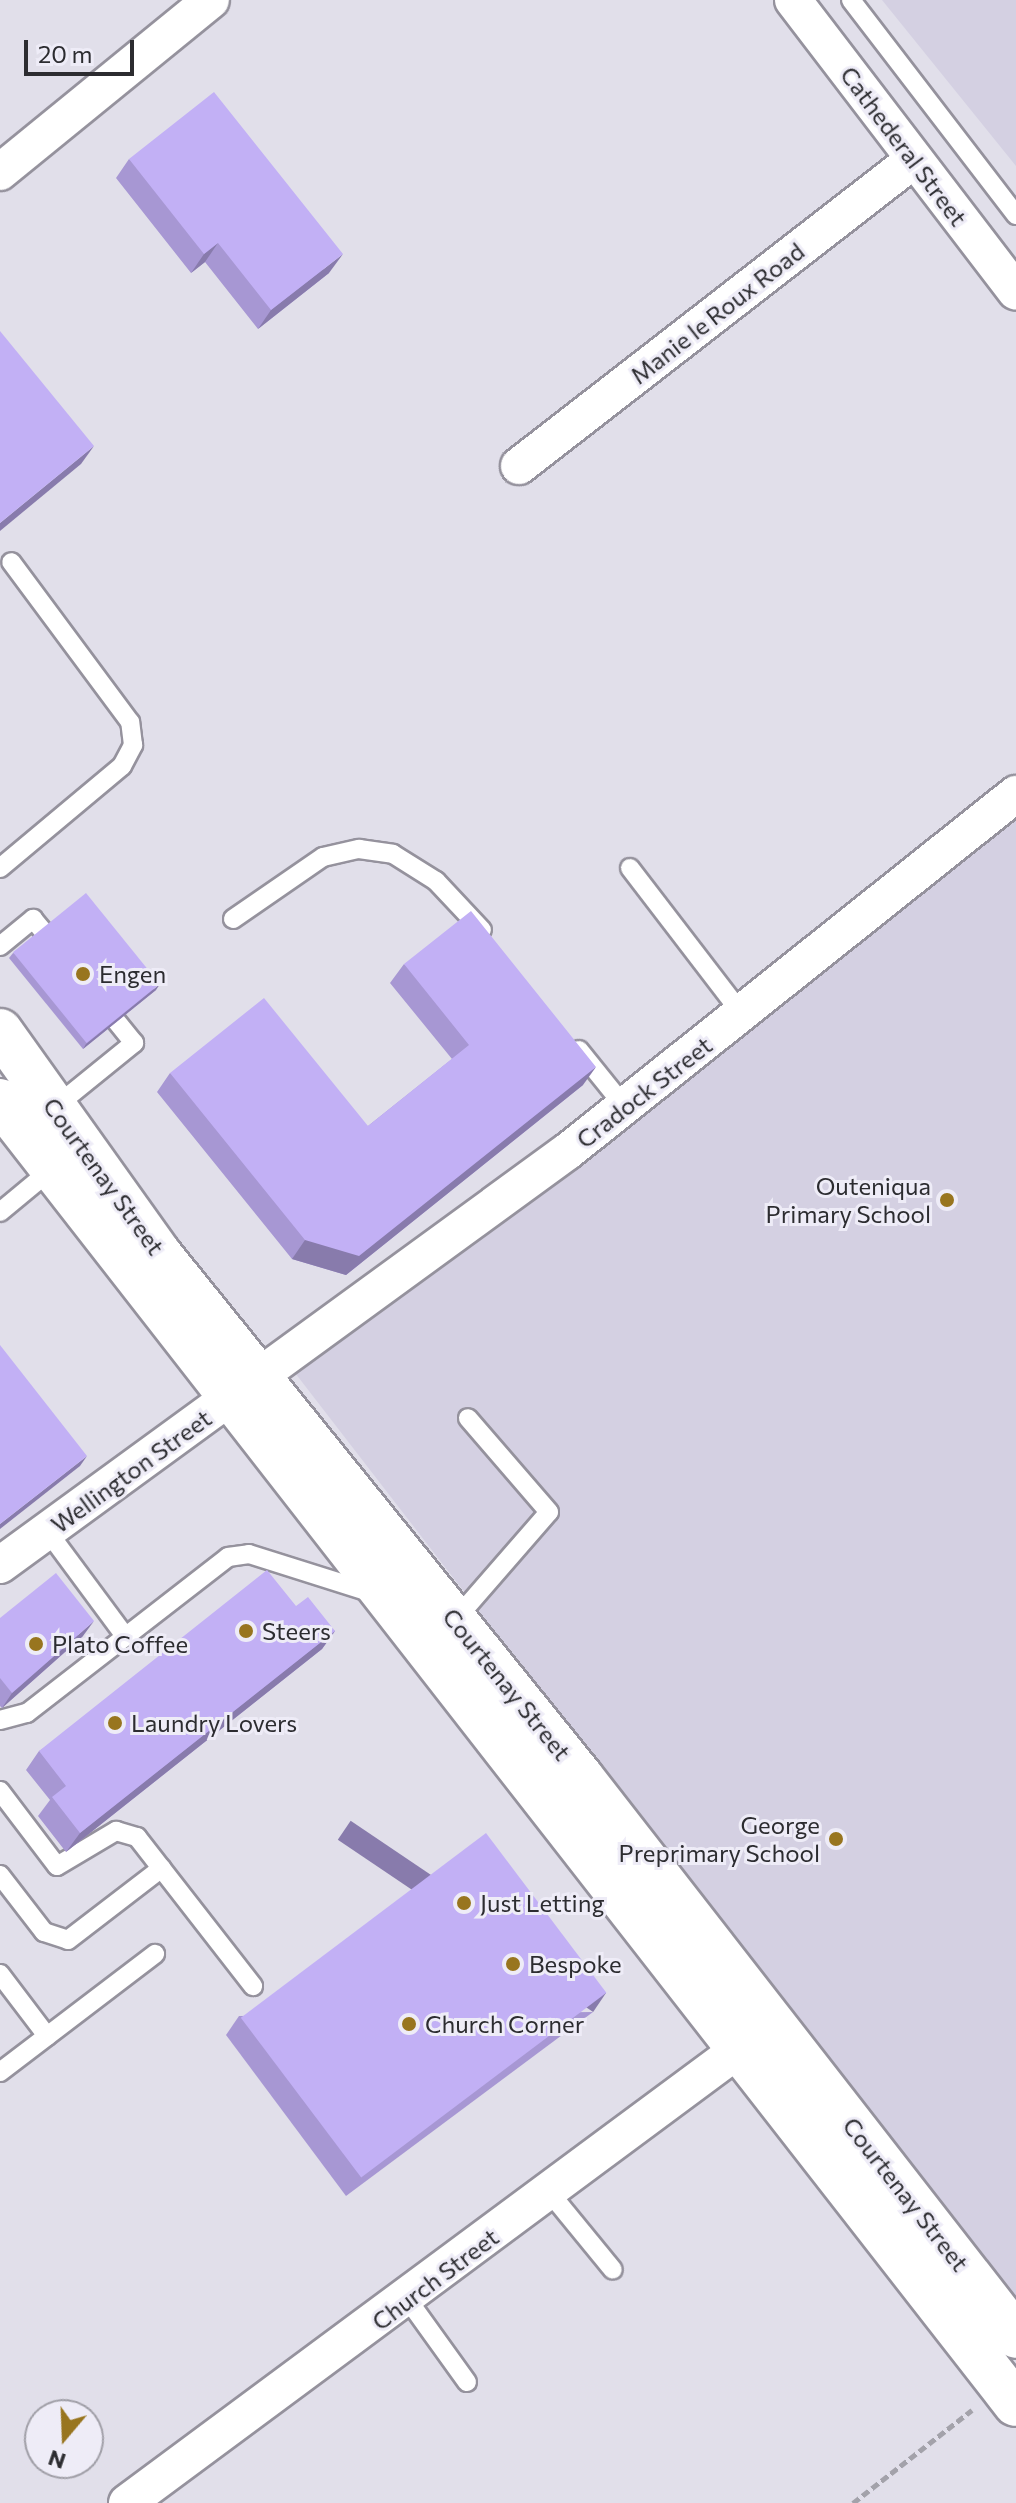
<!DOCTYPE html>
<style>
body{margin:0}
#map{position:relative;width:1016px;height:2503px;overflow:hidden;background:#e1dfea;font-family:Commissioner,sans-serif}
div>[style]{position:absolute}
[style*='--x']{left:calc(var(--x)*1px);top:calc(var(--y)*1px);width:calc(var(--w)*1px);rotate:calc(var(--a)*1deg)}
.built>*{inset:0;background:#d4d0e2}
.path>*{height:5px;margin-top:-2.5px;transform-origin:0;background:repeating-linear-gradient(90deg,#a3a2aa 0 8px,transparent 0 12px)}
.roads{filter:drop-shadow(2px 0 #95929d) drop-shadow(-2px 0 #95929d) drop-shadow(0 2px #95929d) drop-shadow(0 -2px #95929d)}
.service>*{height:18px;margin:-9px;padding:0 9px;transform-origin:9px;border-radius:9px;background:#fff}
.minor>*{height:36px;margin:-18px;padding:0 18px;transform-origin:18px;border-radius:18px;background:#fff}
.trunk>*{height:44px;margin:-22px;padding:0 22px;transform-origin:22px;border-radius:22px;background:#fff}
.wall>*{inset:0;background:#a797d3}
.shaded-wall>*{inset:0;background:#887bac;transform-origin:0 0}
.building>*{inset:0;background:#c2b0f5;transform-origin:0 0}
.dots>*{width:22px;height:22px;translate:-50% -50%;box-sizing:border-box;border:4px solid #eeecf7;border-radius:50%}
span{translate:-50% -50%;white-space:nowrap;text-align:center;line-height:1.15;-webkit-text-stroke:6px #eeecf7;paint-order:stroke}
.street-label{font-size:24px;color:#2c2c30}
.poi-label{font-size:24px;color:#2c2c30}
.left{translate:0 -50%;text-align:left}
.right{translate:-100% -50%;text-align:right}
.north{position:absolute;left:24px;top:2399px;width:80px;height:80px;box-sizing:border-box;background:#eeecf7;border:2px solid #a09fa7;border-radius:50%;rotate:199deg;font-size:22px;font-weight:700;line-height:32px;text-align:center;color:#2c2c30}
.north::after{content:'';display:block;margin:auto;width:28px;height:36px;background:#98751f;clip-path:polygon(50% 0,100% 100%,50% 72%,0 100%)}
.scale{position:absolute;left:24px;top:40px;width:110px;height:36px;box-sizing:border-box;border:4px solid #2c2c30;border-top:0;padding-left:10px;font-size:24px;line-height:28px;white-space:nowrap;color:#2c2c30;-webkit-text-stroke:6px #eeecf7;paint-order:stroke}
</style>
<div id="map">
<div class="built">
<div style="clip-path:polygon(882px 0,1016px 0,1016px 166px)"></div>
<div style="clip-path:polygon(1016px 817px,1016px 2306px,292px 1369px)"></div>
</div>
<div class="path">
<div style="--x:853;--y:2503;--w:151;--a:-38"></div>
</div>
<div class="roads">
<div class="service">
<div style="--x:851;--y:0;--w:271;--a:52.5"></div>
<div style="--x:0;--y:868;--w:159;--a:-39.9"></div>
<div style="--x:122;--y:766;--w:24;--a:-62"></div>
<div style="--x:133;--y:745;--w:23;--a:-97"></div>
<div style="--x:130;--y:722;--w:199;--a:-126.6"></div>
<div style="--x:630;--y:868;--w:185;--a:52.5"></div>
<div style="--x:233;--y:919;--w:109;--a:-34.6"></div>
<div style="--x:323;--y:857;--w:37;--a:-13"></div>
<div style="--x:359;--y:849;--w:34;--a:8"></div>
<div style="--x:393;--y:854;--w:51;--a:32.1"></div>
<div style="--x:436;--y:881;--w:67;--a:46.8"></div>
<div style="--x:0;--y:946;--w:43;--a:-39.3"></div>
<div style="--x:33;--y:919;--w:16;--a:50"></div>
<div style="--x:579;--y:1050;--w:73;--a:51.1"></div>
<div style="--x:55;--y:1107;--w:102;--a:-39"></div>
<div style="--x:134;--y:1043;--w:27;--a:-129"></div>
<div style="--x:0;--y:1212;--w:67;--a:-39.6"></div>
<div style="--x:48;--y:1532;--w:124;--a:53.5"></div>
<div style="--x:455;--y:1620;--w:143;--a:-49"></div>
<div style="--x:549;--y:1512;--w:124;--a:-130.8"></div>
<div style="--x:0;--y:1720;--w:28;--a:-15"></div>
<div style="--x:27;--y:1713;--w:254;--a:-37.8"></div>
<div style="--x:228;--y:1557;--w:21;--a:-8"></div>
<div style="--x:249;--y:1554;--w:130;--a:17.5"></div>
<div style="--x:0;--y:1791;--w:94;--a:52.8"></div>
<div style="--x:57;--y:1866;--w:69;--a:-30.7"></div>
<div style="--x:116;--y:1831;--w:22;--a:16"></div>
<div style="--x:137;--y:1837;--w:189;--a:52.1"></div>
<div style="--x:0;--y:1875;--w:72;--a:52.3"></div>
<div style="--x:44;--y:1932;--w:25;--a:18"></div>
<div style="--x:68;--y:1940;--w:118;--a:-37.5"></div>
<div style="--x:0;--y:1974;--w:78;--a:52.8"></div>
<div style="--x:0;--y:2072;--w:195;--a:-37.3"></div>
<div style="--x:550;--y:2193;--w:99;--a:50.7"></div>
<div style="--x:408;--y:2300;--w:101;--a:54.3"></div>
</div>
<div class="minor">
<div style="--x:793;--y:0;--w:367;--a:52.6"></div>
<div style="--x:0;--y:172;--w:272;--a:-39.2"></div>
<div style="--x:519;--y:466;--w:500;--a:-37.8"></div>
<div style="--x:0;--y:1565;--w:703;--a:-36.09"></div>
<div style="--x:568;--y:1151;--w:573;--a:-38.55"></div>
<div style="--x:127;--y:2503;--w:789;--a:-36.55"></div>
</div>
<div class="trunk">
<div style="--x:0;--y:1031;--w:274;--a:54.5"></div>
<div style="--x:159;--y:1254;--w:672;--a:51.1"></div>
<div style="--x:581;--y:1777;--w:708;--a:52.11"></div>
<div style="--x:0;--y:1101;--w:1652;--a:52.06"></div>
</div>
</div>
<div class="wall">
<div style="clip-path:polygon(129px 159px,329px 273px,258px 329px,205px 262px,191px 273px,116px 178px)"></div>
<div style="clip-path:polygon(13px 953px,156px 990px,83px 1049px,9px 958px)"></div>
<div style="clip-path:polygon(404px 964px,583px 1085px,346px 1275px,292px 1259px,157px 1092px,170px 1073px,368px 1126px,452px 1059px,390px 983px)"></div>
<div style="clip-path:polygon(296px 1606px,335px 1631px,322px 1649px,66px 1852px,38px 1816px,50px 1800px,26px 1770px,39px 1751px)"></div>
<div style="clip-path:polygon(0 1618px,83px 1636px,2px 1708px,0 1706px)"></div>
<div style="clip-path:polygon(593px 2012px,346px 2196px,226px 2035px,239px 2016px)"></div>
</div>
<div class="shaded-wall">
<div style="clip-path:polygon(218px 243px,205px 262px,191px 273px,204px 254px)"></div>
<div style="clip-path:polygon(343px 254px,329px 273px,258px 329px,271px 310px)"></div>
<div style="clip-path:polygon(94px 446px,81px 464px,0 531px,0 523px)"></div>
<div style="clip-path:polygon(160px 984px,156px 990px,83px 1049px,86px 1044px)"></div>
<div style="clip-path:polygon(596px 1067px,583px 1085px,346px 1275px,292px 1259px,305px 1240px)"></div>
<div style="clip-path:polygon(87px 1456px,80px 1466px,0 1529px,0 1524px)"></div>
<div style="clip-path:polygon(94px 1621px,83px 1636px,2px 1708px,12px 1693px)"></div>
<div style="clip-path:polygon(335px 1631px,322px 1649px,66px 1852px,80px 1833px)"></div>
<div style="left:606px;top:1993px;width:23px;height:308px;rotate:124deg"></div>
</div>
<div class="building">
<div style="clip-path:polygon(214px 92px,343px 254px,271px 310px,218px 243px,204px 254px,129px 159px)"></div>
<div style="clip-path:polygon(0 331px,94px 446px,0 523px)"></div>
<div style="left:86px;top:893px;width:117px;height:94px;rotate:51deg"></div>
<div style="clip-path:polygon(471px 911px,596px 1067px,359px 1256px,305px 1240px,170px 1073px,264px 998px,368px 1126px,469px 1045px,404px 964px)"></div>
<div style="clip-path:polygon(0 1345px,87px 1456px,0 1524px)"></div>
<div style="clip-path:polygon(267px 1570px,296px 1606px,308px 1597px,335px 1631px,80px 1833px,52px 1797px,66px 1786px,39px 1751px)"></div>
<div style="clip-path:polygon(56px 1573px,94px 1621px,12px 1693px,0 1678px,0 1618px)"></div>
<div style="left:486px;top:1833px;width:200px;height:307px;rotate:53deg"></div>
</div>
<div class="dots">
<div style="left:83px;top:974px;background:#98751f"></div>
<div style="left:947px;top:1200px;background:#98751f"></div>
<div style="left:246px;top:1631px;background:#98751f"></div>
<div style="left:36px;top:1644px;background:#98751f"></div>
<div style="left:115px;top:1723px;background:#98751f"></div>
<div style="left:836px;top:1839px;background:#98751f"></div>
<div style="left:464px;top:1903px;background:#98751f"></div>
<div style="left:513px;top:1964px;background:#98751f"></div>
<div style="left:409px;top:2024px;background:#98751f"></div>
</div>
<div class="street-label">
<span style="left:904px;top:146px;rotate:53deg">Cathederal Street</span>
<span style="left:717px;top:313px;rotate:-38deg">Manie le Roux Road</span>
<span style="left:644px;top:1092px;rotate:-38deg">Cradock Street</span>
<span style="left:104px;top:1176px;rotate:54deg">Courtenay Street</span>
<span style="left:131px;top:1471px;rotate:-36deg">Wellington Street</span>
<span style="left:507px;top:1684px;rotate:51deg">Courtenay Street</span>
<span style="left:906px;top:2194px;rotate:52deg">Courtenay Street</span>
<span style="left:435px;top:2279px;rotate:-37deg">Church Street</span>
</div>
<div class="poi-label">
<span class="left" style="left:99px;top:974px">Engen</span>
<span class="right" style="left:931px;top:1200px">Outeniqua<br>Primary School</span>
<span class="left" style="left:262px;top:1631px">Steers</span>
<span class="left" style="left:52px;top:1644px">Plato Coffee</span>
<span class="left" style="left:131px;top:1723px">Laundry Lovers</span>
<span class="right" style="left:820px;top:1839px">George<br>Preprimary School</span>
<span class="left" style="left:480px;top:1903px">Just Letting</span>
<span class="left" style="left:529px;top:1964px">Bespoke</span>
<span class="left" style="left:425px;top:2024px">Church Corner</span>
</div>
<div class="north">N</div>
<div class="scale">20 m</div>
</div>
